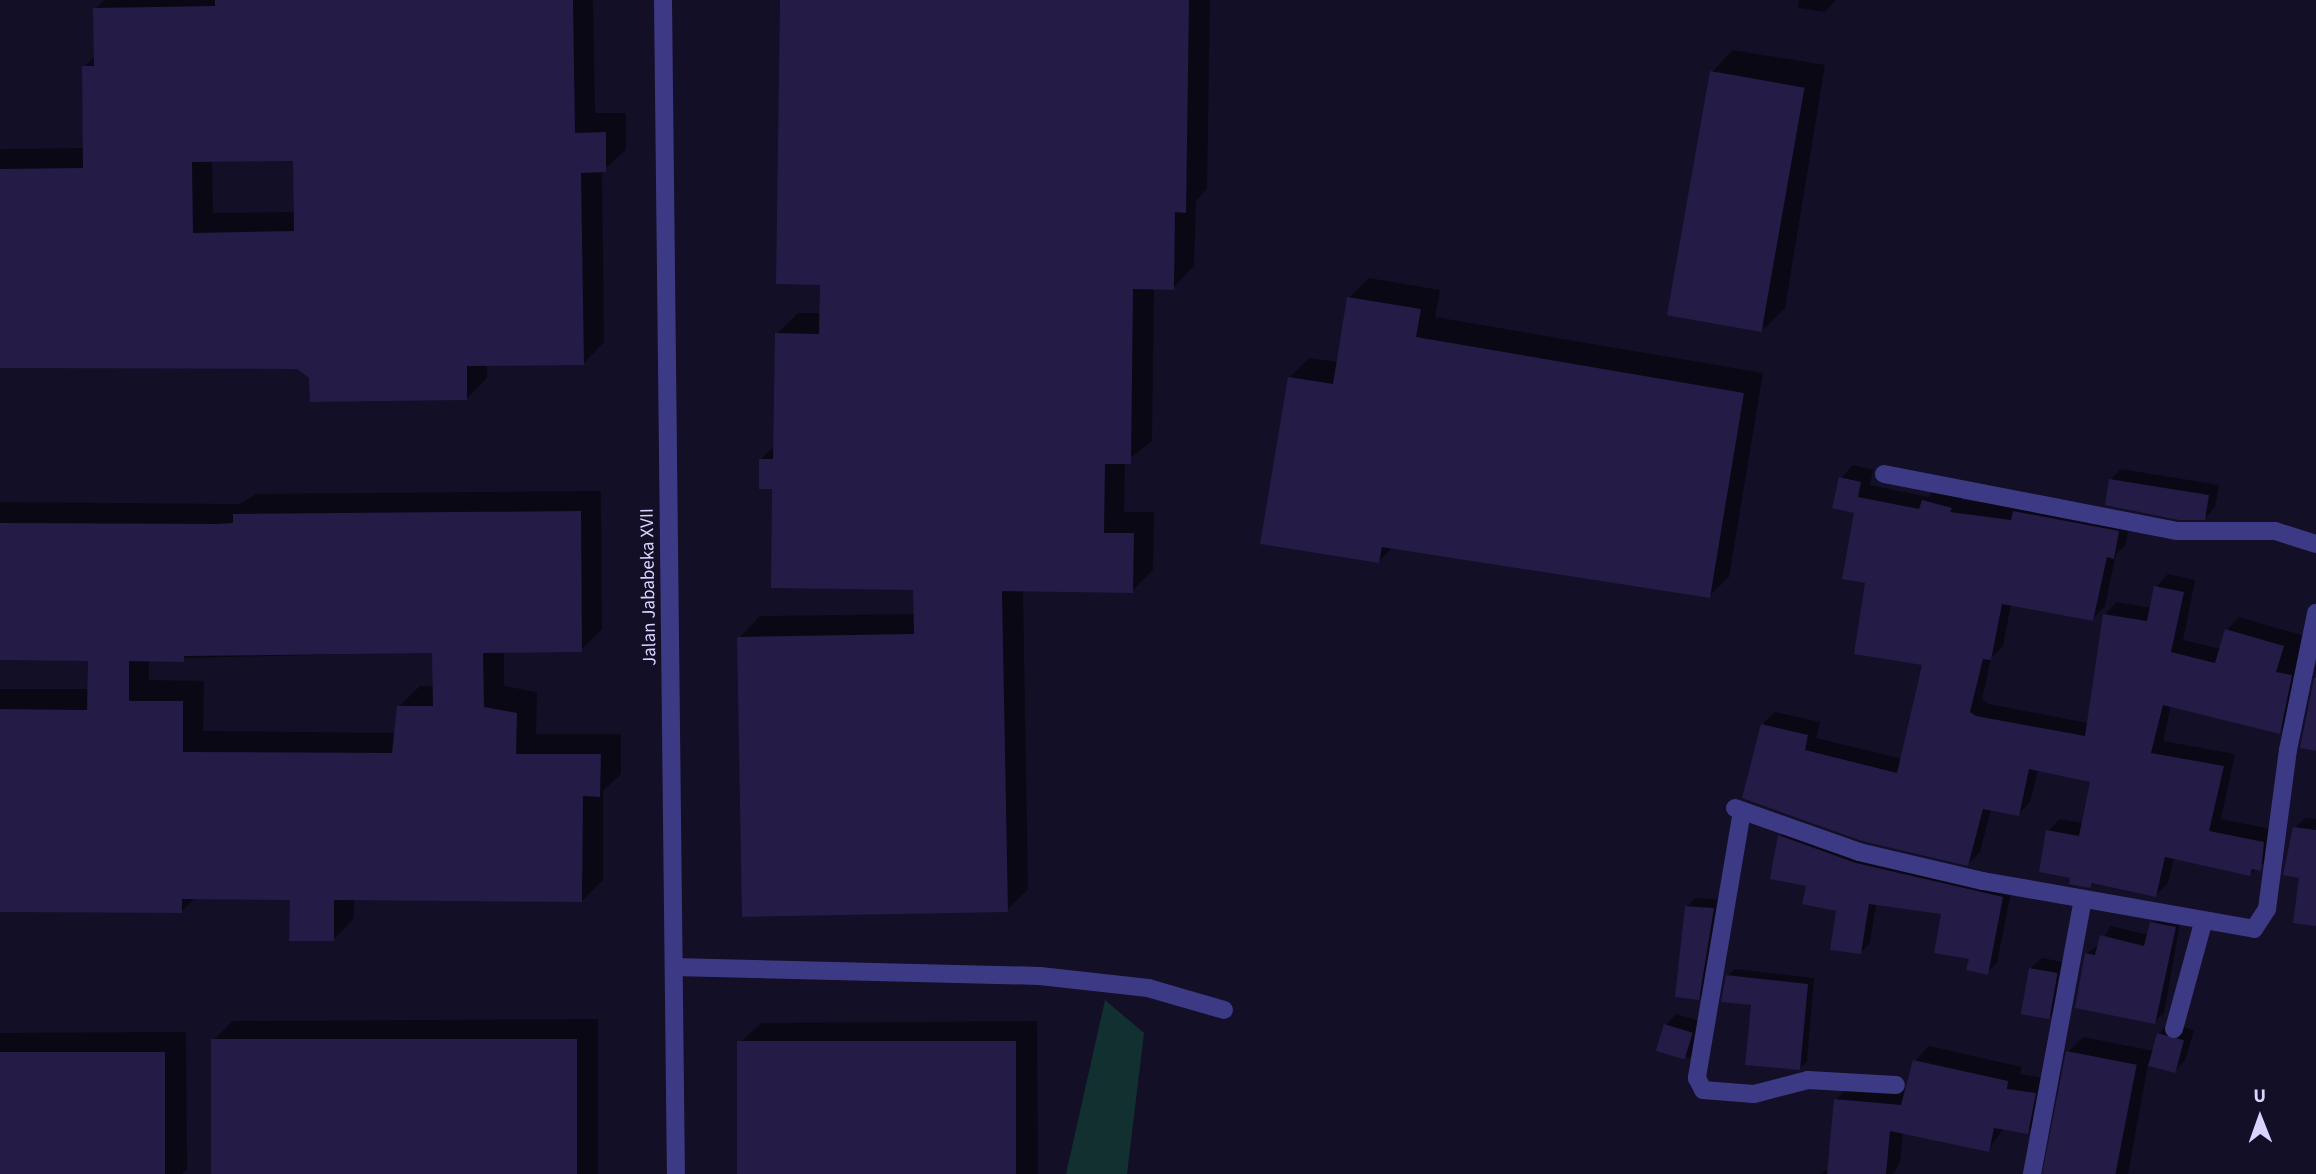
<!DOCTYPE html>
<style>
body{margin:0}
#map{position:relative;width:2316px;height:1174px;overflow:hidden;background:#130f26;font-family:"Source Sans 3",sans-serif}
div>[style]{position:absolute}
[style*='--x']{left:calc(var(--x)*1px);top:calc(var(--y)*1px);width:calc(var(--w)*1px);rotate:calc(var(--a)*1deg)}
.green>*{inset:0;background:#12302f}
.shadow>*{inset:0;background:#0007}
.building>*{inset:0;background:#241b47;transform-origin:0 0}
.street>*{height:18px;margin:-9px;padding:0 9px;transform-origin:9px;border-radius:9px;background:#3d3a85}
span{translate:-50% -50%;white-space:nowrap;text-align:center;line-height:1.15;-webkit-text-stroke:7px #130f26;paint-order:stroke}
.street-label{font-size:19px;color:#d9d4ff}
.north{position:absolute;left:2225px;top:1083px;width:70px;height:70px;-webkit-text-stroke:5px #130f26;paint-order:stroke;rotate:359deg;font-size:19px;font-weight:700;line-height:28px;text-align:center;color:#d9d4ff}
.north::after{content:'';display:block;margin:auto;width:24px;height:32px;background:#d9d4ff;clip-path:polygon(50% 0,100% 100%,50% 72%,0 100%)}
</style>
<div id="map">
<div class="green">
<div style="clip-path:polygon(1105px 1000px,1144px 1033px,1127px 1174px,1066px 1174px)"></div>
</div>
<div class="shadow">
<div style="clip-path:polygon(evenodd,104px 0,593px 0,595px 113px,626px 113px,626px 150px,602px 171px,604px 342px,584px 363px,487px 364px,487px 378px,466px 399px,297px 367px,0 368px,0 149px,85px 148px,84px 67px,96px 55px,95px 9px,104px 0,295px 159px,296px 212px,213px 213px,212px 160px,295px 159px)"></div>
<div style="clip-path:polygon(781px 0,1210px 0,1207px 189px,1196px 201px,1194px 266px,1173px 288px,1154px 288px,1152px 441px,1125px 462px,1124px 512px,1154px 512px,1153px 570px,1132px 591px,1023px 590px,1028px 889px,1007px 910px,739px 638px,760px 616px,915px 614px,915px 588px,774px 487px,761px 459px,775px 446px,777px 334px,798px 313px,821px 313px,821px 283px)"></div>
<div style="clip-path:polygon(1799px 0,1836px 0,1825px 12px,1798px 8px)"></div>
<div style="clip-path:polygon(1733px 50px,1825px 65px,1785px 308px,1764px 329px,1712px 72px)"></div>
<div style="clip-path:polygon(1369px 278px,1440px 290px,1435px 317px,1763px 373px,1729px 577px,1709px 596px,1393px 547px,1378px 562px,1289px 378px,1309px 358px,1338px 362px,1349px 298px)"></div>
<div style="clip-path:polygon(1853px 465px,1873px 470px,1870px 485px,1928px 497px,1936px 488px,1963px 496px,1962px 500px,2130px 519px,2126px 544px,2116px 554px,2105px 606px,2092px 619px,2011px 604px,2003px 646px,1991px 658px,1982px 699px,1989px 704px,2088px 723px,2105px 614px,2117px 602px,2152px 608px,2156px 587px,2168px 574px,2195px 580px,2183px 640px,2221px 649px,2227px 630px,2239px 617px,2308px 637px,2291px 720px,2279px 732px,2171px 705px,2163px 741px,2235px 754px,2221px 819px,2276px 830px,2272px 856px,2250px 874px,2174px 857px,2168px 883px,2156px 895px,2095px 882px,2090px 886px,2072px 876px,2048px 831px,2060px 819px,2083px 823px,2092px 780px,2038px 769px,2030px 802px,2018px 814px,1991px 809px,1980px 852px,1968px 864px,1763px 724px,1775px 712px,1820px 722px,1816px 738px,1902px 759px,1924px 664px,1867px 581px,1856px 512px,1841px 478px)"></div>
<div style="clip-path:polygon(2121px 469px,2219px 485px,2215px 507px,2205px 518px,2111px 479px)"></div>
<div style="clip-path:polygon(evenodd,601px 491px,602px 629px,581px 650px,504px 651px,504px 686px,537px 692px,536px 734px,621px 734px,621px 774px,603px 791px,603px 880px,582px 901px,354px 899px,354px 918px,334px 939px,291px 899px,195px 898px,181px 912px,0 910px,0 689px,89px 689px,89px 659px,0 658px,0 502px,240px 504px,256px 494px,601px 491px,434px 652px,434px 686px,420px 686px,399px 707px,396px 733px,203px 731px,204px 681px,149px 680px,149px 659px,434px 652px)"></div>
<div style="clip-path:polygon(2305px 818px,2316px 819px,2316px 924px,2301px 876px,2295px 828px)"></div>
<div style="clip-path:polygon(1790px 827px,2012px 887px,1997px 963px,1987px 973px,1971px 958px,1943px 912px,1876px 904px,1870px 943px,1860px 953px,1837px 909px,1808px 885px,1780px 836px)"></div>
<div style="clip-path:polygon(1696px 898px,1722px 900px,1707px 989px,1698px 998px,1686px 907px)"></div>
<div style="clip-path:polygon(2161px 913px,2181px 917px,2164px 1013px,2154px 1022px,2086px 954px,2100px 944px,2111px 926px,2148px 935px)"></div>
<div style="clip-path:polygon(2042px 958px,2067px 963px,2059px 1007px,2049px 1018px,2031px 968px)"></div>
<div style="clip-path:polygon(1735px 969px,1814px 978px,1807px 1061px,1800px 1068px,1727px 976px)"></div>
<div style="clip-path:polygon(1676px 1014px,1703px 1022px,1698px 1048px,1688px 1059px,1666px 1025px)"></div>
<div style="clip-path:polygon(598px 1019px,598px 1174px,213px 1174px,212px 1042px,233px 1021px)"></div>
<div style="clip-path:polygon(1037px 1021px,1038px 1174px,740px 1174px,739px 1044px,761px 1023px)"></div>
<div style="clip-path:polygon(2169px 1023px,2194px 1030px,2185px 1060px,2175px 1071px,2148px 1064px,2128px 1174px,2045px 1174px,2068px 1052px,2083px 1037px,2154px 1051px,2159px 1034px)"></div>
<div style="clip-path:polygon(186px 1032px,187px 1169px,182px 1174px,0 1174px,0 1033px)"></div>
<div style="clip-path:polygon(1929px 1046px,2022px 1067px,2020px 1074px,2049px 1079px,2042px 1117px,2027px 1132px,2004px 1128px,1988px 1150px,1903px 1132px,1900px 1162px,1893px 1174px,1820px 1174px,1829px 1169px,1836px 1100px,1851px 1085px,1907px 1090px,1915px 1061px)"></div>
</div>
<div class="building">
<div style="clip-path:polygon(evenodd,215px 0,573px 0,575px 133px,606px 132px,606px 172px,581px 173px,584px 365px,467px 366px,467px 400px,310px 402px,309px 378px,297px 369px,0 368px,0 169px,83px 168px,82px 66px,94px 66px,93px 8px,215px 6px,215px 0,293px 161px,294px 231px,193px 233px,192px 162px,293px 161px)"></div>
<div style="clip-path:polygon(780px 0,1189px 0,1186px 213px,1175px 212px,1174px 290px,1133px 289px,1131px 464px,1105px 464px,1104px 533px,1134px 533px,1133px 593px,1002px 591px,1008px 912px,742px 917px,737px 637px,914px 634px,913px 590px,771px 588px,772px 489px,759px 489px,759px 459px,773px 459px,775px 333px,819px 334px,820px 285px,776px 284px)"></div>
<div style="left:1710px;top:71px;width:96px;height:248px;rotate:10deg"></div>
<div style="clip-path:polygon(1347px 297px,1421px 309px,1416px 337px,1744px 393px,1710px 598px,1382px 547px,1379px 563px,1260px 544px,1288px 377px,1333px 384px)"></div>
<div style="clip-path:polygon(1839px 477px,1861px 482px,1858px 497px,1919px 509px,1922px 500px,1952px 508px,1950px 512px,2011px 520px,2013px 511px,2119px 531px,2114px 559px,2107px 557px,2093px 621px,2002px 604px,1991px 660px,1983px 659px,1970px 712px,1976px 716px,2085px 736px,2103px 614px,2147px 621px,2154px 586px,2184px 592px,2171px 652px,2215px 663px,2225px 629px,2284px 646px,2276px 672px,2292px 675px,2280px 734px,2163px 705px,2151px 753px,2224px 766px,2209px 831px,2264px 842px,2261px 871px,2252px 869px,2250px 876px,2165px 857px,2156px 897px,2092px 883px,2090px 888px,2069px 884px,2070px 878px,2039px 872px,2046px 830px,2079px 836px,2090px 782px,2029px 769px,2019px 816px,1983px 809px,1968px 866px,1862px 841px,1742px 798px,1761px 724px,1808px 735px,1805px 750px,1897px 773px,1922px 665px,1854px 654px,1865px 583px,1842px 579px,1854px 513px,1832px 508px)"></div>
<div style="clip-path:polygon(2109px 479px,2209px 495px,2205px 520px,2179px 520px,2105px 505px)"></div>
<div style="clip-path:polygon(evenodd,581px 511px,582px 652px,483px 653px,484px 707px,517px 713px,516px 754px,601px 754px,600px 797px,583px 796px,582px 902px,334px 900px,334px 941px,289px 941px,290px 900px,182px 899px,182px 913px,0 912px,0 709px,87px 710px,88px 661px,0 660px,0 523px,218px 524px,233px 523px,233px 514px,581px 511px,432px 653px,433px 706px,397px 706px,392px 753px,183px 752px,183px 701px,129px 701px,129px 661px,184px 662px,184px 656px,432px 653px)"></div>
<div style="clip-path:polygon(2314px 678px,2316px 678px,2316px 751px,2300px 748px)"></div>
<div style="clip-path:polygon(2293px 827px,2316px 830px,2316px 926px,2293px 923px,2299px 878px,2283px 875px)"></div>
<div style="clip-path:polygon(1778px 835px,1856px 863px,2003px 897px,1988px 975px,1966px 970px,1969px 959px,1934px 953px,1941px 914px,1869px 904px,1861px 954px,1830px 950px,1836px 911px,1802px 904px,1806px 886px,1770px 879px)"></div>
<div style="clip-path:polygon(1685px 906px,1714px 908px,1699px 1000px,1675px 997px)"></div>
<div style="clip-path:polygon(2150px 922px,2176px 927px,2155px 1024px,2075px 1008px,2085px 953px,2095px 955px,2100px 935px,2144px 946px)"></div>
<div style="left:2029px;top:968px;width:29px;height:47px;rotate:10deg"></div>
<div style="clip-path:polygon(1726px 975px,1808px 984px,1800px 1070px,1745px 1065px,1751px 1005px,1721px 1002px)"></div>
<div style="left:1664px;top:1024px;width:30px;height:28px;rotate:17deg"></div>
<div style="left:2157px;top:1033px;width:28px;height:34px;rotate:15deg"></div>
<div style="left:577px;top:1039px;width:135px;height:366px;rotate:90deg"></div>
<div style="left:1016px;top:1041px;width:133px;height:279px;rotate:90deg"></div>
<div style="left:2066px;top:1051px;width:72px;height:125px;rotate:11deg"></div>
<div style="left:165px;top:1052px;width:122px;height:165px;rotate:90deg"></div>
<div style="clip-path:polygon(1913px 1060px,2008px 1081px,2007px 1089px,2036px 1093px,2028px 1134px,1994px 1128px,1989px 1152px,1890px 1131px,1886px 1174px,1827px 1174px,1834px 1099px,1901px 1105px)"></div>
</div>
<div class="street">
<div style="--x:663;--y:0;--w:1174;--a:89.37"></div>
<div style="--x:1884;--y:474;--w:299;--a:11"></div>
<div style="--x:2178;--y:531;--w:97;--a:0"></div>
<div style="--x:2275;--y:531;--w:43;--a:17.6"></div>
<div style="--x:1735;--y:808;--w:132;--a:19.5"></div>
<div style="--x:1859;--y:852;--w:127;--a:13.2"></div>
<div style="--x:1983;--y:881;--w:275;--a:10"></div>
<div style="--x:2254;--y:929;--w:24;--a:-57"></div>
<div style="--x:2267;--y:909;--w:160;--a:-82.5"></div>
<div style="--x:2288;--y:750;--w:140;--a:-78.4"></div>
<div style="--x:1742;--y:811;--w:271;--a:99.6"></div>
<div style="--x:1697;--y:1078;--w:13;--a:63"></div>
<div style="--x:1703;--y:1090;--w:51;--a:4.5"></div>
<div style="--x:1754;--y:1094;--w:56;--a:-14.5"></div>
<div style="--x:1808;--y:1080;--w:88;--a:3.3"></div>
<div style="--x:674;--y:967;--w:366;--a:1.4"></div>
<div style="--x:1040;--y:976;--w:109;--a:6.3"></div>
<div style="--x:1148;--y:988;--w:79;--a:16.1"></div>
<div style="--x:2174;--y:1029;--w:110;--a:-74.7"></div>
<div style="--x:2032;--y:1174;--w:279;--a:-79.5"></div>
</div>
<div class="street-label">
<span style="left:649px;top:587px;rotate:-91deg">Jalan Jababeka XVII</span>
</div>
<div class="north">U</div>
</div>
